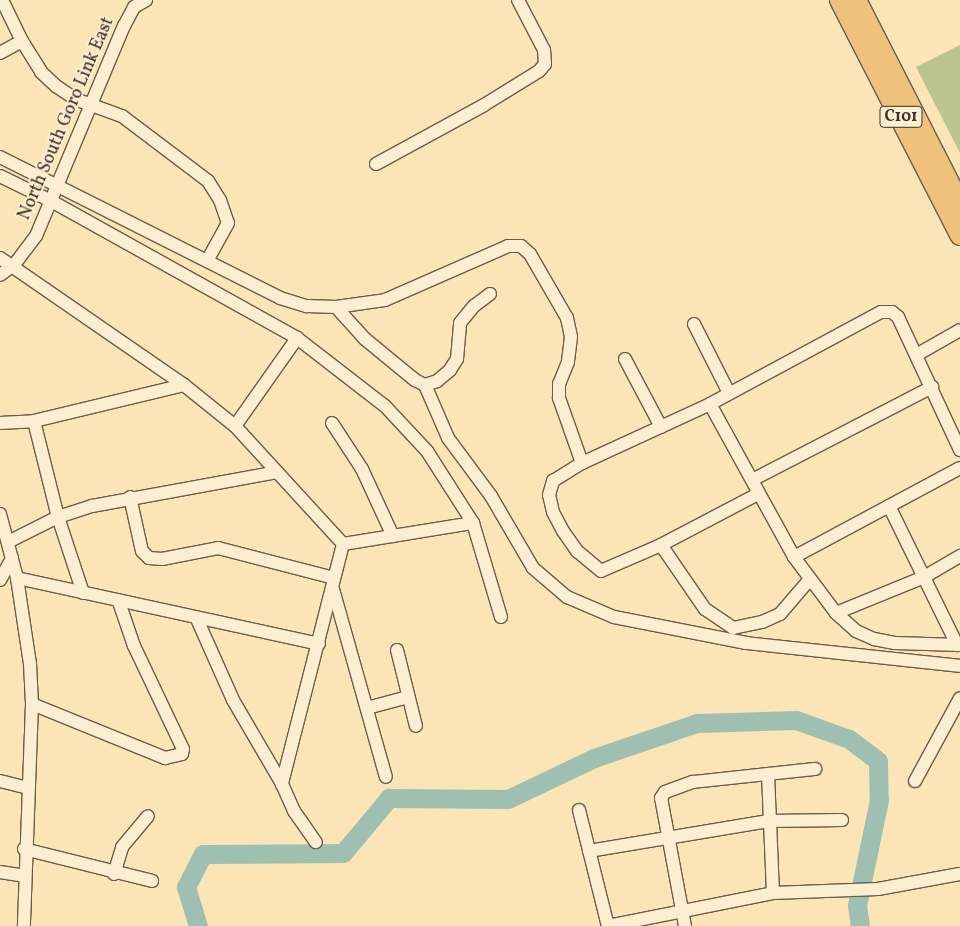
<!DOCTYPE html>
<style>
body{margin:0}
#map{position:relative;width:960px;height:926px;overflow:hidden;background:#fbe5b7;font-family:Vollkorn,serif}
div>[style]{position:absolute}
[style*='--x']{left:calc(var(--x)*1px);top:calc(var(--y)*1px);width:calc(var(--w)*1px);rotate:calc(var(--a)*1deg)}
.green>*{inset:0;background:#bcc590}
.river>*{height:19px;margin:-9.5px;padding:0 9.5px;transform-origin:9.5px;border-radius:9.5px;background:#9fbfb1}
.roads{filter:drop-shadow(1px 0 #6c5c4b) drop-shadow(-1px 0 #6c5c4b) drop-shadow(0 1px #6c5c4b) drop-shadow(0 -1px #6c5c4b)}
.minor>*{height:12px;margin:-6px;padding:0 6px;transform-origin:6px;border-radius:6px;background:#fceed0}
.primary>*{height:20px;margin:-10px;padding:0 10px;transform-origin:10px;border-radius:10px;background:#eec27c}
span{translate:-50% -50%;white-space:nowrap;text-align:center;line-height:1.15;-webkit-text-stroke:4px #fceed0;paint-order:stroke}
.shield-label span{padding:1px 4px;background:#fceed0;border:1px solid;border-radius:4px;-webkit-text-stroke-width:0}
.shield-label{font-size:16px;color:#3c2f27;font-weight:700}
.street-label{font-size:18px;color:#3c2f27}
</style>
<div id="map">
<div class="green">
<div style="clip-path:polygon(960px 45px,960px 153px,916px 67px)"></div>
</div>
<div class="river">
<div style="--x:198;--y:926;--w:41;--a:-107.1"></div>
<div style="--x:186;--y:887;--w:37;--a:-63"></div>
<div style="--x:203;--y:854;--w:140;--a:-0.4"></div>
<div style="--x:343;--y:853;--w:72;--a:-50.1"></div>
<div style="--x:389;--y:798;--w:119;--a:0.5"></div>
<div style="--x:508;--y:799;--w:95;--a:-25.5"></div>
<div style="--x:594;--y:758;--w:109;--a:-18.8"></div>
<div style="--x:697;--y:723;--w:99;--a:-1.7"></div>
<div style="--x:796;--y:720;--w:56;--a:19.7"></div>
<div style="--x:849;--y:739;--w:36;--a:37"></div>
<div style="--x:878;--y:761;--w:39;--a:89"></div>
<div style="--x:879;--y:800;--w:107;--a:101.8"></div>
<div style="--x:857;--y:905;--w:21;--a:82"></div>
</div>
<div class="roads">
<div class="minor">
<div style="--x:2;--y:0;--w:46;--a:64"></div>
<div style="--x:22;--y:41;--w:36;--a:58"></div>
<div style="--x:41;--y:72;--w:21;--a:43"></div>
<div style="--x:56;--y:86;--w:23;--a:34"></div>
<div style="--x:75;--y:99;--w:50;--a:19.9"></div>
<div style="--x:122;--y:116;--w:108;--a:37.1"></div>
<div style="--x:208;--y:181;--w:22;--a:58"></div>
<div style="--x:220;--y:200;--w:24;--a:71"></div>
<div style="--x:228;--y:223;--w:43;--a:118.9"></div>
<div style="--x:0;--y:53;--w:25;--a:-29"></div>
<div style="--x:0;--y:157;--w:313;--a:26.7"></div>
<div style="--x:280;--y:298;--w:28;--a:17"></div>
<div style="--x:307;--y:306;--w:29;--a:2"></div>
<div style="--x:336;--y:307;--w:49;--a:-8.1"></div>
<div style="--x:385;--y:300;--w:134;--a:-23.7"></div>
<div style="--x:508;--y:246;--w:13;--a:0"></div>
<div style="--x:521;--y:246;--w:12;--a:42"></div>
<div style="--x:530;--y:254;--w:74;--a:60"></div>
<div style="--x:567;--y:318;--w:19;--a:78"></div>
<div style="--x:571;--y:337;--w:25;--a:97"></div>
<div style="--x:568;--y:362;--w:24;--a:112"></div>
<div style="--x:559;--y:384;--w:14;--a:90"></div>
<div style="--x:559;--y:398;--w:69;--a:70.5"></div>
<div style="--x:376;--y:164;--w:123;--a:-28.6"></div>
<div style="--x:484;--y:105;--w:65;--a:-31.7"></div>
<div style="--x:539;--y:71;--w:9;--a:-49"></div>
<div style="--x:545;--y:64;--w:14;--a:-94"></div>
<div style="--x:544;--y:50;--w:56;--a:-117.5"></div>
<div style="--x:0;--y:176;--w:59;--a:26.1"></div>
<div style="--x:53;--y:202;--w:279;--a:29.1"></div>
<div style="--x:297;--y:338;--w:111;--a:37.7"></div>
<div style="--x:385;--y:406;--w:62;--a:47"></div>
<div style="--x:427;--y:451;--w:85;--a:57.4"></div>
<div style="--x:473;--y:523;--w:98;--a:73.4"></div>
<div style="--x:0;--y:258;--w:224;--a:34.6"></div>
<div style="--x:184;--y:385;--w:65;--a:38.8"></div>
<div style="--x:235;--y:426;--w:160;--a:47.5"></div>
<div style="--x:343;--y:544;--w:248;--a:104.3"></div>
<div style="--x:282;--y:784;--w:30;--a:66"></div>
<div style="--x:294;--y:811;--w:38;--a:55"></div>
<div style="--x:0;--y:275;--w:17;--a:-36"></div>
<div style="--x:14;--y:265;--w:36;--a:-53"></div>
<div style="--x:36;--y:236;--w:228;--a:-67.3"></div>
<div style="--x:124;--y:26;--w:21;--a:-62"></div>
<div style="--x:134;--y:7;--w:14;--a:-30"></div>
<div style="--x:336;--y:307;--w:43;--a:47.8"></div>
<div style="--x:365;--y:339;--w:65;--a:39.4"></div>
<div style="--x:415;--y:380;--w:11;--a:27"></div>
<div style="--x:425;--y:385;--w:13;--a:-18"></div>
<div style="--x:437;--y:381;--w:17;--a:-40"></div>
<div style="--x:450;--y:370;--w:13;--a:-58"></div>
<div style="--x:457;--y:359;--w:36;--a:-85"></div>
<div style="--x:460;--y:323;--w:22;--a:-51"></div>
<div style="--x:474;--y:306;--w:20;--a:-37"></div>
<div style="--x:694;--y:324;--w:77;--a:63.1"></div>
<div style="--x:918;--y:354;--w:48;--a:-29.7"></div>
<div style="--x:625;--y:359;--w:77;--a:62.1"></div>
<div style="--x:425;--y:385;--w:58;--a:66.5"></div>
<div style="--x:448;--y:438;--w:72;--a:53.4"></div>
<div style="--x:491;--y:496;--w:83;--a:59.7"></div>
<div style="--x:533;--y:568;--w:45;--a:40.5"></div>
<div style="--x:567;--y:597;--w:51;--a:23.1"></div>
<div style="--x:614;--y:617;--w:135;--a:11.1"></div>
<div style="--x:746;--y:643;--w:215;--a:6.1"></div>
<div style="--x:710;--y:404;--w:175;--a:61.2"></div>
<div style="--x:794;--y:557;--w:70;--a:53.1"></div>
<div style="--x:836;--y:613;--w:27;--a:42"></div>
<div style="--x:856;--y:631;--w:20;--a:24"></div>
<div style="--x:874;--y:639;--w:21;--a:11"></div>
<div style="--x:895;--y:643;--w:65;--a:1.8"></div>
<div style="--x:34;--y:421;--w:99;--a:76"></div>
<div style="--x:58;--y:517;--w:80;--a:71.8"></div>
<div style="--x:0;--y:423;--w:34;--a:-3"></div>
<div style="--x:34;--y:421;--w:154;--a:-13.5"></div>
<div style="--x:332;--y:423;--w:55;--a:56.9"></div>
<div style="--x:362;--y:469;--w:74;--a:65.2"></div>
<div style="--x:235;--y:426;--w:108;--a:-54.8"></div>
<div style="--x:752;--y:480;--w:203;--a:-27.3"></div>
<div style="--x:758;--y:494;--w:110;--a:152.3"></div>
<div style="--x:661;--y:545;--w:65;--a:156.6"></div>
<div style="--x:601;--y:571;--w:31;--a:-140"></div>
<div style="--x:577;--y:551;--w:24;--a:-125"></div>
<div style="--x:563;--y:531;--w:21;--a:-118"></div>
<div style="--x:553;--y:512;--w:17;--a:-103"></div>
<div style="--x:549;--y:495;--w:15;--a:-74"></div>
<div style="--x:553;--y:481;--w:34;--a:-32"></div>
<div style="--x:582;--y:463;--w:141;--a:-24.7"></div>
<div style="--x:710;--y:404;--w:194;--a:-28.3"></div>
<div style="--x:881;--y:312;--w:11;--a:0"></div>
<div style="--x:892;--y:312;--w:8;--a:40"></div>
<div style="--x:898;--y:317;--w:147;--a:65"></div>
<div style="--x:130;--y:497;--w:55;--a:77.5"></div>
<div style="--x:142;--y:551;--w:10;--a:45"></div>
<div style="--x:149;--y:558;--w:13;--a:4"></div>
<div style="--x:162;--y:559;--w:57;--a:-11.1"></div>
<div style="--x:218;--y:548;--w:120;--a:14.5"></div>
<div style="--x:889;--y:506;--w:155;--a:63.9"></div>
<div style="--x:0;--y:514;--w:66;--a:75.1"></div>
<div style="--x:17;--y:578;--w:87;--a:81.4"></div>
<div style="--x:30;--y:664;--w:40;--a:87.1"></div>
<div style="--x:32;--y:704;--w:222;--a:92.1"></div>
<div style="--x:8;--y:542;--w:56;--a:-26.6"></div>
<div style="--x:58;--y:517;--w:36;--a:-18"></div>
<div style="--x:92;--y:506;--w:188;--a:-10.4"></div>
<div style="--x:343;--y:544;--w:132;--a:-9.2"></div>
<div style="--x:661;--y:545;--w:78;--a:55.5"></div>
<div style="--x:705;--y:609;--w:34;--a:34"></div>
<div style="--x:733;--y:628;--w:30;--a:-12"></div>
<div style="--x:762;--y:622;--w:20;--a:-24"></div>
<div style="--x:780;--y:614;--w:46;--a:-49.4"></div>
<div style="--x:794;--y:557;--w:188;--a:-28.2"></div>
<div style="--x:17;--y:578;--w:309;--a:12.3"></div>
<div style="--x:0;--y:580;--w:25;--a:-61"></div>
<div style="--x:333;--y:589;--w:195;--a:74.3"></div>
<div style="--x:836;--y:613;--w:95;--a:-22.2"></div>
<div style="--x:924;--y:577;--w:42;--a:-30.3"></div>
<div style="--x:197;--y:619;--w:89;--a:66"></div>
<div style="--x:233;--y:700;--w:97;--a:59.7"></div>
<div style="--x:397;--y:650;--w:78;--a:76"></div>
<div style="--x:32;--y:704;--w:144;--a:22.1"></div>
<div style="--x:165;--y:758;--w:17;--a:-13"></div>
<div style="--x:182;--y:754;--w:5;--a:-79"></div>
<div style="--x:183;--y:749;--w:114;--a:-115.4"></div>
<div style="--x:134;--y:646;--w:46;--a:-108.8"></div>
<div style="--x:367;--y:708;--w:42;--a:-15"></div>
<div style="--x:768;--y:774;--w:119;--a:87.6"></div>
<div style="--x:0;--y:781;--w:29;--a:14"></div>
<div style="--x:915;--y:781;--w:94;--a:-61.5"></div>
<div style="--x:579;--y:810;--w:120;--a:76"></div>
<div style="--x:24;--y:849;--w:132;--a:14"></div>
<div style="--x:589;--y:851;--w:182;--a:-9.5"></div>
<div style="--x:769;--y:821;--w:73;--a:-0.8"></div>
<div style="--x:0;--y:872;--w:24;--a:9"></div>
<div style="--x:114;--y:874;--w:28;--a:-73"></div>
<div style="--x:122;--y:847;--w:40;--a:-50"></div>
<div style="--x:608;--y:926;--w:168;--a:-11.3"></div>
<div style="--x:773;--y:893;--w:105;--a:-2.2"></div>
<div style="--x:878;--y:889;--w:83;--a:-10.4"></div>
<div style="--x:685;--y:926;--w:130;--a:-100.6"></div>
<div style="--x:661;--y:798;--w:7;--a:-56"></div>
<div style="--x:665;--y:792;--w:30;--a:-20"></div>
<div style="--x:693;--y:782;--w:123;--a:-6.1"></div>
</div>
<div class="primary">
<div style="--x:840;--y:0;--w:264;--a:62.9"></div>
<div style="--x:856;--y:0;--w:229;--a:63"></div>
</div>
</div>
<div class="shield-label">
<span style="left:901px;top:117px">C101</span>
</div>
<div class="street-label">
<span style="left:67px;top:119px;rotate:-67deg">North South Goro Link East</span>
</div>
</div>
